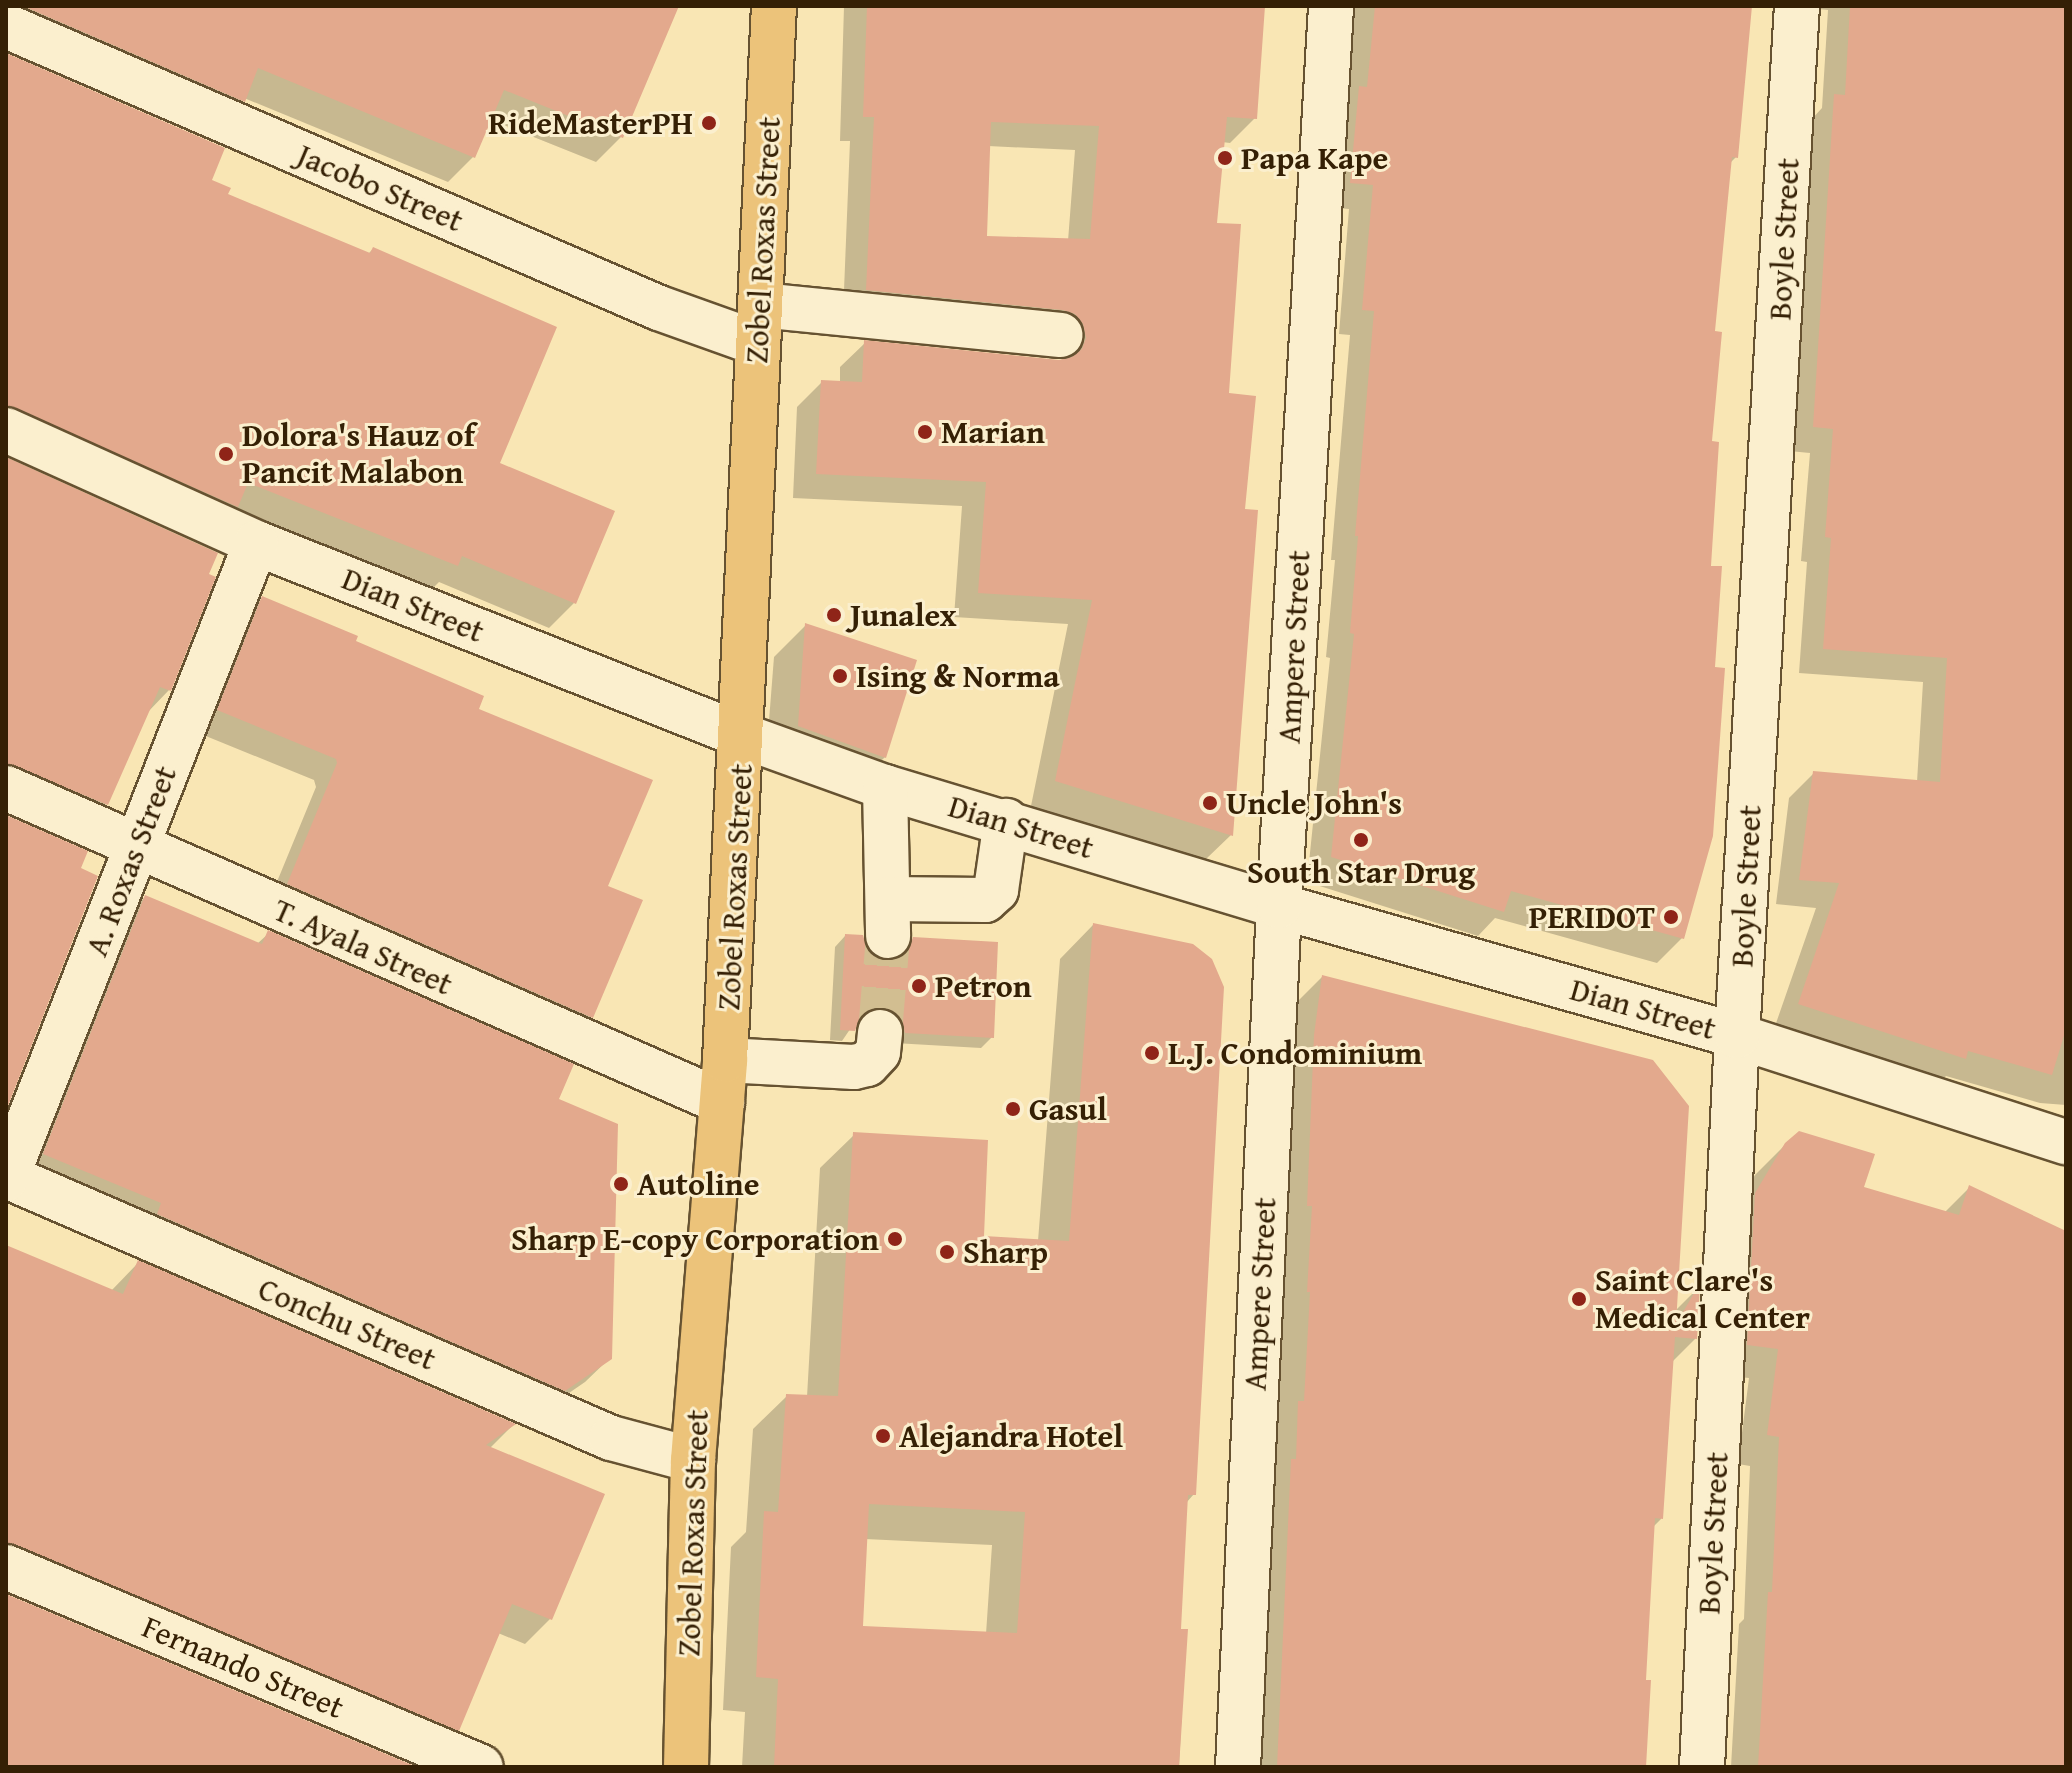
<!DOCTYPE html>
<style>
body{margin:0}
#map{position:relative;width:2072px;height:1773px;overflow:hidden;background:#f9e6b4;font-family:"Gentium Book Plus",serif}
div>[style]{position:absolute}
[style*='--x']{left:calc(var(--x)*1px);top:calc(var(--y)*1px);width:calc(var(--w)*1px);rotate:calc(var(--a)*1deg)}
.shadow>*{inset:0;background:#0003}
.building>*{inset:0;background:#e3a98d}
.minor-tunnel>*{height:44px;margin-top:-22px;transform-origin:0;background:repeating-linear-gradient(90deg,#d2be91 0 44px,transparent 0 66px)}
.roads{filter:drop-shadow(2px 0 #665231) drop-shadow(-2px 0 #665231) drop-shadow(0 2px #665231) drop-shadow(0 -2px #665231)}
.minor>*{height:44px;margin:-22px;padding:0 22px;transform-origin:22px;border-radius:22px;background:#fbefce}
.major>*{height:44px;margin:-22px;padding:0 22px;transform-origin:22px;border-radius:22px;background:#ecc37a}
.dots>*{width:22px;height:22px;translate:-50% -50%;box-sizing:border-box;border:4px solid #fbefce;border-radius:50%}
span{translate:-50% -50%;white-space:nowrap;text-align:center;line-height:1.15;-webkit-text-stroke:6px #fbefce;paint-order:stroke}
.poi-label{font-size:32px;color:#352005;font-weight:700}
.right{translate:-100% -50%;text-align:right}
.left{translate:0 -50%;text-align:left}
.street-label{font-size:32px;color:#352005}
.frame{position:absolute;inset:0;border:8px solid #352005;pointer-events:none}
</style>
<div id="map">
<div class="shadow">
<div style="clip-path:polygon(6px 6px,676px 6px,621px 137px,596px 162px,489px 119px,473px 157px,448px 182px,244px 98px,218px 126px)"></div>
<div style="clip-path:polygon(evenodd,844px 6px,1267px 6px,1263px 10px,1255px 118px,1230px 143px,1222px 142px,1215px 224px,1227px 395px,1243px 510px,1231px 835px,1206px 859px,1031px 806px,1068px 624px,954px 617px,962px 506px,793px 498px,797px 407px,822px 382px,840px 383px,840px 367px,865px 343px,1062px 361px,1059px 349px,843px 315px,850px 141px,840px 141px,844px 6px,988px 146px,1075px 150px,1068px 241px,985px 238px,988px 146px)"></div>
<div style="clip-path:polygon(1352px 6px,1750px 6px,1736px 157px,1730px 163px,1712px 333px,1710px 443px,1682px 938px,1657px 963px,1495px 918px,1478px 936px,1307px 882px,1330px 658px,1326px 657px,1335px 560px,1331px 560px,1350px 335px,1339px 334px,1349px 209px,1326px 207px)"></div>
<div style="clip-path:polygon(1791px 6px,2066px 6px,2066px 1105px,2040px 1103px,1946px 1076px,1939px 1083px,1774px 1029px,1816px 908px,1776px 904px,1789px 798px,1814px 773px,1917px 782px,1923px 682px,1799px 673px,1807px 562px,1801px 561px,1810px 453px,1789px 451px,1810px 121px,1822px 108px,1828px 10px)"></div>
<div style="clip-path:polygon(6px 55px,209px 181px,226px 195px,368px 254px,373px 249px,574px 603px,549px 628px,439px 582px,431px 590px,6px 439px)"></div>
<div style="clip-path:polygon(6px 460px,169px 690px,146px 714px,106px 804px,81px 829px,6px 796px)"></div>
<div style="clip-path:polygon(263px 598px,476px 710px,606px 887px,591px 1017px,569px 1039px,267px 906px,316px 787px,314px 780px,196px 732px,240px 620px)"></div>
<div style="clip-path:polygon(806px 625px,885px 757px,852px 789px,766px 759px,774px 657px)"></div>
<div style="clip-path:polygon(145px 897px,257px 944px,269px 933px,557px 1100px,610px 1358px,585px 1382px,540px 1413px,20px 1178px,121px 921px)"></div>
<div style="clip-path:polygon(evenodd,1093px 925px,1194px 1494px,1186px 1503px,1178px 1631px,1186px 1631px,1179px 1767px,742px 1767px,745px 1712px,723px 1710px,731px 1547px,746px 1532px,753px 1429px,787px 1396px,807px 1397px,820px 1168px,854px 1135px,982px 1238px,1038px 1241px,1060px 959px,1093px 925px,865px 1539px,992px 1545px,986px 1634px,860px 1628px,865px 1539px)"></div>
<div style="clip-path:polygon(845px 936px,874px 959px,888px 963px,900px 959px,902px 950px,913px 939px,992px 1037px,981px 1048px,894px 1043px,870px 1017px,857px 1019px,842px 1041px,830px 1040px,835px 947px)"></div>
<div style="clip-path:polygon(1322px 977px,1674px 1312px,1698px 1288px,1695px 1339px,1671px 1363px,1661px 1519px,1652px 1528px,1644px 1682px,1644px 1767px,1246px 1767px,1290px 1009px)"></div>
<div style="clip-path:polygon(1786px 1144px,1862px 1188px,1944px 1213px,1969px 1188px,2066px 1233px,2066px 1767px,1731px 1767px,1739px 1624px,1744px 1619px,1750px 1466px,1738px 1464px,1749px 1378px,1718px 1375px,1726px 1224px,1755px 1175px)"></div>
<div style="clip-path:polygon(6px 1247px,111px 1291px,138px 1263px,513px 1425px,489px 1449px,602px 1495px,550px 1619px,525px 1644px,498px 1633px,457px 1730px,432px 1755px,6px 1575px,6px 1542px,448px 1728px,448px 1724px,6px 1541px)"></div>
</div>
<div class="building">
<div style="clip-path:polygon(23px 6px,679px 6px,623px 138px,504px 90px,475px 158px,258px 68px,245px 102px)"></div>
<div style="clip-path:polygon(evenodd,867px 6px,1265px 6px,1257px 119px,1227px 117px,1217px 223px,1241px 224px,1229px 393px,1256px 396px,1245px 509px,1258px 510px,1233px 836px,1055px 781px,1092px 600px,978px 593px,986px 482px,816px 474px,821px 380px,862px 382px,864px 340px,1059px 360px,1072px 357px,1082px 349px,1086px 338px,1083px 324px,1075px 314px,1063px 310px,866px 290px,874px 117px,863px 117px,867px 6px,991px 122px,1099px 126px,1090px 239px,987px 236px,991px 122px)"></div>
<div style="clip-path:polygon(1375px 6px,1752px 6px,1738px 158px,1732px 157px,1715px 331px,1722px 332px,1712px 441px,1719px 442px,1711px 566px,1722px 566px,1715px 667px,1725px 668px,1713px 836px,1684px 939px,1511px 891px,1504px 912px,1331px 857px,1354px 634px,1350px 633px,1358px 536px,1355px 536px,1374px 311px,1362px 310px,1373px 185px,1350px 183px,1359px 86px,1367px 87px)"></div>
<div style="clip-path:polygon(1850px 6px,2066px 6px,2066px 1029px,2052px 1075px,1968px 1051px,1966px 1059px,1798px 1004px,1839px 883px,1799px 880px,1813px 771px,1940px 782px,1947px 658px,1823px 649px,1831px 538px,1825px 537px,1833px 429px,1813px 427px,1834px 94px,1845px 95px)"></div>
<div style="clip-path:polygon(6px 53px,225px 148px,212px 180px,231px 188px,228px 194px,370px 253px,373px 247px,557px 327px,500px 463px,615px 511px,576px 604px,462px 556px,458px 566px,248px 483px,238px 507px,6px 405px)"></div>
<div style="clip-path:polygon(6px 457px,218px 553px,209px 574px,216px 577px,171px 691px,160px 687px,108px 805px,6px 763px)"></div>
<div style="clip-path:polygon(262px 596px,358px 636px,356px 641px,484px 696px,479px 709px,653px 780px,608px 886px,643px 900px,593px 1018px,287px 884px,337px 763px,336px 759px,217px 710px)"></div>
<div style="clip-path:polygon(805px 623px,917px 660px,886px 758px,798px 726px)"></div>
<div style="clip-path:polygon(6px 815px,88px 851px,81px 868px,98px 876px,6px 1111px)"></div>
<div style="clip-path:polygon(145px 895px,262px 944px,268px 930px,574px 1064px,559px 1099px,618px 1124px,612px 1359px,565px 1391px,157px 1214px,161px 1203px,43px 1154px)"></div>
<div style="clip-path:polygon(evenodd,1093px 923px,1193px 944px,1212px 959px,1224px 987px,1196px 1495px,1188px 1495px,1181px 1629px,1188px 1629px,1179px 1767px,774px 1767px,778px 1679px,756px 1677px,764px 1511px,778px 1512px,786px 1394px,838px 1396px,853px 1132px,988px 1140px,984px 1236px,1069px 1241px,1093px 923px,869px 1504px,1025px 1512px,1017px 1633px,863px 1626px,869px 1504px)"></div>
<div style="clip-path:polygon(845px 934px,863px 935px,867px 950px,875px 957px,888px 961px,902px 957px,909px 949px,913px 937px,998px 942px,994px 1038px,905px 1033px,902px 1021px,895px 1012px,882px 1007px,870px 1009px,860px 1017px,855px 1031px,840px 1030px)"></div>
<div style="clip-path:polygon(1322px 975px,1653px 1060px,1689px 1106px,1676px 1324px,1700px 1283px,1697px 1339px,1675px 1337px,1663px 1519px,1655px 1518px,1646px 1680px,1651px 1680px,1646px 1767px,1277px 1767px,1291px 1459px,1296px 1459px,1298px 1401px,1304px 1401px,1310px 1292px,1307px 1292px,1312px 1206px,1307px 1206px,1314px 1035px)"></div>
<div style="clip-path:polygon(1799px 1131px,1875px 1154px,1864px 1187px,1959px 1215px,1969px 1185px,2066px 1231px,2066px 1767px,1758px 1767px,1768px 1592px,1772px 1592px,1779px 1437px,1767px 1435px,1778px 1349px,1747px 1345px,1755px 1193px,1785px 1143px)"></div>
<div style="clip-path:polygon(6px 1245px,123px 1294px,138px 1260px,516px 1424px,486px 1445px,605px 1494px,552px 1620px,512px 1604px,459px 1731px,6px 1543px)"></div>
<div style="clip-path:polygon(6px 1594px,417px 1767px,6px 1767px)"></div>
</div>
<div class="minor-tunnel">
<div style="--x:880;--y:1032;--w:96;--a:-85.2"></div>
</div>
<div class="roads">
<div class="minor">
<div style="--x:6;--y:26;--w:711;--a:23.36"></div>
<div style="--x:659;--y:308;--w:104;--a:19.7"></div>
<div style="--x:760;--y:305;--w:302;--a:5.7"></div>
<div style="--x:6;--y:430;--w:274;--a:24.3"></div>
<div style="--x:256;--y:543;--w:524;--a:21.62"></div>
<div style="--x:743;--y:736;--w:151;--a:19.8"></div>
<div style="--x:885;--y:787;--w:412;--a:16.8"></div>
<div style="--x:1279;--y:906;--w:476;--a:15.8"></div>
<div style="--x:1737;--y:1036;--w:346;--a:17.9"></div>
<div style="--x:885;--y:787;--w:149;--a:88.8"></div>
<div style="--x:6;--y:788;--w:782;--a:23.68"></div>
<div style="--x:888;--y:899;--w:97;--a:0.6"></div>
<div style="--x:985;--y:900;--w:15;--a:-42"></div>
<div style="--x:996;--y:890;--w:70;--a:-81.8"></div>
<div style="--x:725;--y:1060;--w:129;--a:3.1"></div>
<div style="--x:854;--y:1067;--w:13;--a:-13"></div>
<div style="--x:867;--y:1064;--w:16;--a:-47"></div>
<div style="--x:878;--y:1052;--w:20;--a:-84"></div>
<div style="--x:6;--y:1176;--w:659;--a:23.42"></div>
<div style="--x:611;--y:1438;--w:85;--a:15"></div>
<div style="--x:6;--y:1179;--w:683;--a:-68.54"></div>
<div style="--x:6;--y:1567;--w:515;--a:22.83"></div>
<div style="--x:1238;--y:1767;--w:862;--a:-87.27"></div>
<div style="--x:1279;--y:906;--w:902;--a:-86.69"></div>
<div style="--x:1702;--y:1767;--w:732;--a:-87.26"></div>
<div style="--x:1737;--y:1036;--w:1032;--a:-86.67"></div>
</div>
<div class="major">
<div style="--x:686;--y:1767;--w:307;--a:-88.7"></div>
<div style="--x:693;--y:1460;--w:401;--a:-85.4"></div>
<div style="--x:725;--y:1060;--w:1055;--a:-87.34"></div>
</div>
</div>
<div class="dots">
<div style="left:709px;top:123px;background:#8f2418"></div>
<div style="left:1225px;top:158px;background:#8f2418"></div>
<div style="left:925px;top:432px;background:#8f2418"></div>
<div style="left:226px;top:454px;background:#8f2418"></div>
<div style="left:834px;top:615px;background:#8f2418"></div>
<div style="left:840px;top:676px;background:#8f2418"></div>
<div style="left:1210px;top:803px;background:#8f2418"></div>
<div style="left:1361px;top:840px;background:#8f2418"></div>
<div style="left:1671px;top:917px;background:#8f2418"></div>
<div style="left:919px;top:986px;background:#8f2418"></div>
<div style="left:1152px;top:1053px;background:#8f2418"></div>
<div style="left:1013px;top:1109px;background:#8f2418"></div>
<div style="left:621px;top:1184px;background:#8f2418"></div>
<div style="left:895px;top:1239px;background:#8f2418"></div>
<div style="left:947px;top:1252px;background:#8f2418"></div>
<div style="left:1579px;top:1299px;background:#8f2418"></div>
<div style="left:883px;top:1436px;background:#8f2418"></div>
</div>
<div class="poi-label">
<span class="right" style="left:693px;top:123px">RideMasterPH</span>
<span class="left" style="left:1241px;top:158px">Papa Kape</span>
<span class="left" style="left:941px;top:432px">Marian</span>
<span class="left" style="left:242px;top:454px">Dolora's Hauz of<br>Pancit Malabon</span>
<span class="left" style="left:850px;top:615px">Junalex</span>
<span class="left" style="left:856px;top:676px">Ising &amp; Norma</span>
<span class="left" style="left:1226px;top:803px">Uncle John's</span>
<span style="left:1361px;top:872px">South Star Drug</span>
<span class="right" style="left:1655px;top:917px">PERIDOT</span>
<span class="left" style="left:935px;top:986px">Petron</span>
<span class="left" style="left:1168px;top:1053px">L.J. Condominium</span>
<span class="left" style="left:1029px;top:1109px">Gasul</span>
<span class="left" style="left:637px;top:1184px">Autoline</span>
<span class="right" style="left:879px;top:1239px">Sharp E-copy Corporation</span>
<span class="left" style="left:963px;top:1252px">Sharp</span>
<span class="left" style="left:1595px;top:1299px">Saint Clare's<br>Medical Center</span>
<span class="left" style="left:899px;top:1436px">Alejandra Hotel</span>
</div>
<div class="street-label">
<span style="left:380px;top:188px;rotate:23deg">Jacobo Street</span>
<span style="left:1784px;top:239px;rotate:-87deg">Boyle Street</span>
<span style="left:763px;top:240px;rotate:-87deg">Zobel Roxas Street</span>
<span style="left:413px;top:605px;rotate:22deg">Dian Street</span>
<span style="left:1294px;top:647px;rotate:-87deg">Ampere Street</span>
<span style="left:1021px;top:827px;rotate:17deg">Dian Street</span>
<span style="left:131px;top:861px;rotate:-69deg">A. Roxas Street</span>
<span style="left:1746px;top:886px;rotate:-87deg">Boyle Street</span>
<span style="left:735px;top:887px;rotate:-87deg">Zobel Roxas Street</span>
<span style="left:363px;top:947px;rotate:24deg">T. Ayala Street</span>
<span style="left:1643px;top:1009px;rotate:16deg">Dian Street</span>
<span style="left:1260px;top:1294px;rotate:-87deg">Ampere Street</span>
<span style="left:347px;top:1324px;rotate:23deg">Conchu Street</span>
<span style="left:693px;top:1533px;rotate:-88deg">Zobel Roxas Street</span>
<span style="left:1713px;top:1533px;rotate:-87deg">Boyle Street</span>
<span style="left:243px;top:1667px;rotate:23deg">Fernando Street</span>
</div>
<div class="frame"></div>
</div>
